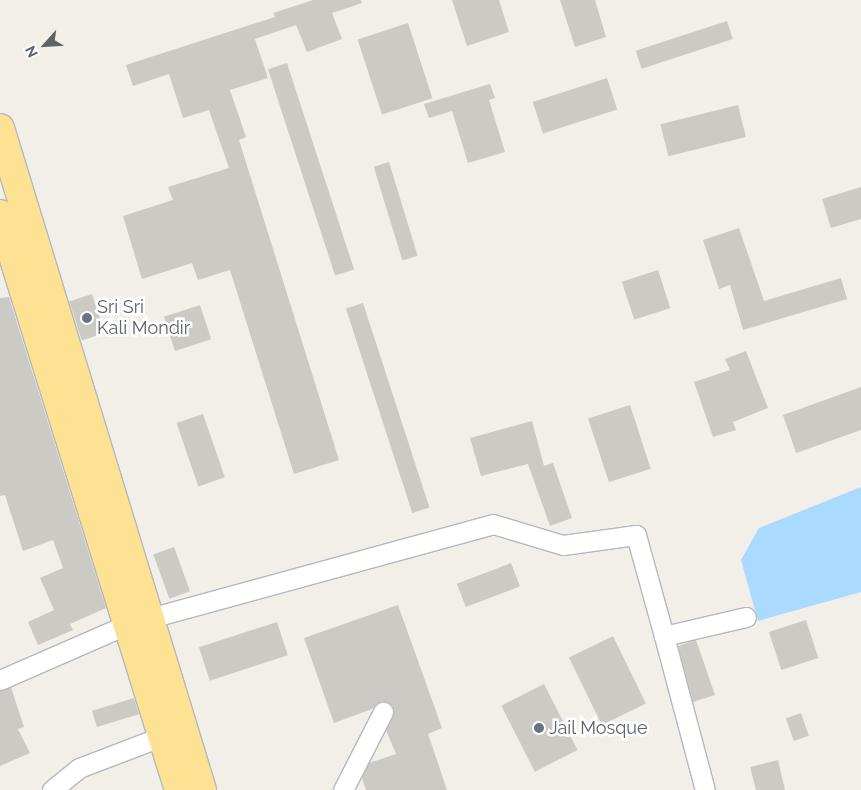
<!DOCTYPE html>
<style>
body{margin:0}
#map{position:relative;width:861px;height:790px;overflow:hidden;background:#f1efe8;font-family:Raleway,sans-serif}
div>[style]{position:absolute}
[style*='--x']{left:calc(var(--x)*1px);top:calc(var(--y)*1px);width:calc(var(--w)*1px);rotate:calc(var(--a)*1deg)}
.water>*{inset:0;background:#aadaff}
.building>*{inset:0;background:#cccac5;transform-origin:0 0}
.roads{filter:drop-shadow(1px 0 #b5b8bc) drop-shadow(-1px 0 #b5b8bc) drop-shadow(0 1px #b5b8bc) drop-shadow(0 -1px #b5b8bc)}
.street>*{height:19px;margin:-9.5px;padding:0 9.5px;transform-origin:9.5px;border-radius:9.5px;background:#fff}
.highway>*{height:28px;margin:-14px;padding:0 14px;transform-origin:14px;border-radius:14px;background:#fde293}
.dots>*{width:14px;height:14px;translate:-50% -50%;box-sizing:border-box;border:2px solid #fff;border-radius:50%}
span{translate:-50% -50%;white-space:nowrap;text-align:center;line-height:1.15;-webkit-text-stroke:5px #fff;paint-order:stroke}
.worship-label{font-size:18px;color:#5b616d}
.left{translate:0 -50%;text-align:left}
.north{position:absolute;left:20px;top:20px;width:50px;height:50px;-webkit-text-stroke:4px #fff;paint-order:stroke;rotate:244deg;font-size:14px;font-weight:700;line-height:20px;text-align:center;color:#5f6368}
.north::after{content:'';display:block;margin:auto;width:18px;height:22px;background:#5f6368;clip-path:polygon(50% 0,100% 100%,50% 72%,0 100%)}
</style>
<div id="map">
<div class="water">
<div style="clip-path:polygon(861px 487px,861px 592px,758px 621px,741px 560px,759px 528px)"></div>
</div>
<div class="building">
<div style="clip-path:polygon(313px 0,361px 0,362px 3px,332px 13px,342px 39px,307px 52px,296px 25px,255px 39px,268px 78px,230px 90px,246px 137px,239px 140px,339px 460px,294px 474px,230px 270px,198px 280px,192px 263px,142px 279px,123px 216px,173px 200px,168px 187px,229px 168px,209px 110px,183px 118px,169px 74px,133px 86px,126px 65px,275px 17px,273px 13px)"></div>
<div style="clip-path:polygon(452px 0,499px 0,509px 32px,467px 46px)"></div>
<div style="clip-path:polygon(560px 0,595px 0,606px 37px,575px 47px)"></div>
<div style="left:727px;top:21px;width:19px;height:96px;rotate:72deg"></div>
<div style="left:408px;top:23px;width:79px;height:53px;rotate:72deg"></div>
<div style="left:287px;top:63px;width:217px;height:20px;rotate:72deg"></div>
<div style="left:607px;top:78px;width:33px;height:78px;rotate:72deg"></div>
<div style="clip-path:polygon(490px 84px,495px 98px,489px 100px,505px 152px,468px 163px,452px 111px,429px 118px,424px 104px)"></div>
<div style="left:738px;top:105px;width:33px;height:80px;rotate:76deg"></div>
<div style="left:389px;top:162px;width:98px;height:16px;rotate:73deg"></div>
<div style="clip-path:polygon(861px 187px,861px 219px,831px 228px,822px 199px)"></div>
<div style="clip-path:polygon(739px 228px,764px 301px,841px 278px,847px 299px,743px 330px,730px 285px,719px 289px,703px 240px)"></div>
<div style="left:658px;top:270px;width:40px;height:38px;rotate:72deg"></div>
<div style="left:92px;top:294px;width:41px;height:24px;rotate:72deg"></div>
<div style="clip-path:polygon(9px 297px,106px 608px,70px 624px,73px 630px,38px 645px,28px 622px,54px 610px,40px 578px,63px 568px,53px 540px,23px 551px,5px 495px,0 496px,0 298px)"></div>
<div style="left:363px;top:303px;width:215px;height:18px;rotate:72deg"></div>
<div style="left:200px;top:305px;width:36px;height:38px;rotate:72deg"></div>
<div style="clip-path:polygon(746px 351px,768px 408px,733px 422px,736px 430px,713px 437px,694px 382px,730px 370px,725px 359px)"></div>
<div style="clip-path:polygon(861px 387px,861px 430px,796px 453px,783px 415px)"></div>
<div style="left:630px;top:405px;width:67px;height:44px;rotate:72deg"></div>
<div style="left:203px;top:414px;width:67px;height:28px;rotate:71deg"></div>
<div style="clip-path:polygon(532px 421px,544px 466px,553px 463px,572px 518px,550px 526px,528px 464px,481px 476px,470px 438px)"></div>
<div style="left:174px;top:547px;width:47px;height:22px;rotate:70deg"></div>
<div style="left:511px;top:563px;width:25px;height:58px;rotate:69deg"></div>
<div style="clip-path:polygon(398px 605px,442px 728px,428px 734px,447px 790px,366px 790px,362px 778px,369px 763px,396px 754px,386px 730px,393px 717px,393px 706px,382px 701px,372px 709px,334px 723px,304px 638px)"></div>
<div style="left:806px;top:620px;width:40px;height:39px;rotate:72deg"></div>
<div style="left:277px;top:622px;width:35px;height:82px;rotate:72deg"></div>
<div style="left:613px;top:636px;width:75px;height:49px;rotate:64deg"></div>
<div style="clip-path:polygon(696px 640px,715px 695px,693px 702px,678px 646px)"></div>
<div style="left:544px;top:684px;width:74px;height:48px;rotate:63deg"></div>
<div style="clip-path:polygon(11px 687px,24px 727px,18px 729px,30px 753px,0 766px,0 691px)"></div>
<div style="left:134px;top:698px;width:17px;height:44px;rotate:73deg"></div>
<div style="left:801px;top:713px;width:24px;height:16px;rotate:71deg"></div>
<div style="clip-path:polygon(778px 760px,785px 790px,756px 790px,750px 767px)"></div>
</div>
<div class="roads">
<div class="street">
<div style="--x:664;--y:636;--w:159;--a:75.1"></div>
<div style="--x:0;--y:680;--w:140;--a:-23.6"></div>
<div style="--x:128;--y:624;--w:378;--a:-15.3"></div>
<div style="--x:493;--y:524;--w:73;--a:16.7"></div>
<div style="--x:563;--y:545;--w:74;--a:-7.8"></div>
<div style="--x:636;--y:535;--w:105;--a:74.5"></div>
<div style="--x:664;--y:636;--w:84;--a:-13"></div>
<div style="--x:52;--y:790;--w:35;--a:-39"></div>
<div style="--x:79;--y:768;--w:90;--a:-20.9"></div>
<div style="--x:343;--y:790;--w:88;--a:-62.9"></div>
</div>
<div class="highway">
<div style="--x:0;--y:128;--w:692;--a:73.03"></div>
<div style="--x:0;--y:214;--w:603;--a:72.74"></div>
</div>
</div>
<div class="dots">
<div style="left:87px;top:318px;background:#6b7280"></div>
<div style="left:539px;top:728px;background:#6b7280"></div>
</div>
<div class="worship-label">
<span class="left" style="left:97px;top:318px">Sri Sri<br>Kali Mondir</span>
<span class="left" style="left:549px;top:728px">Jail Mosque</span>
</div>
<div class="north">N</div>
</div>
